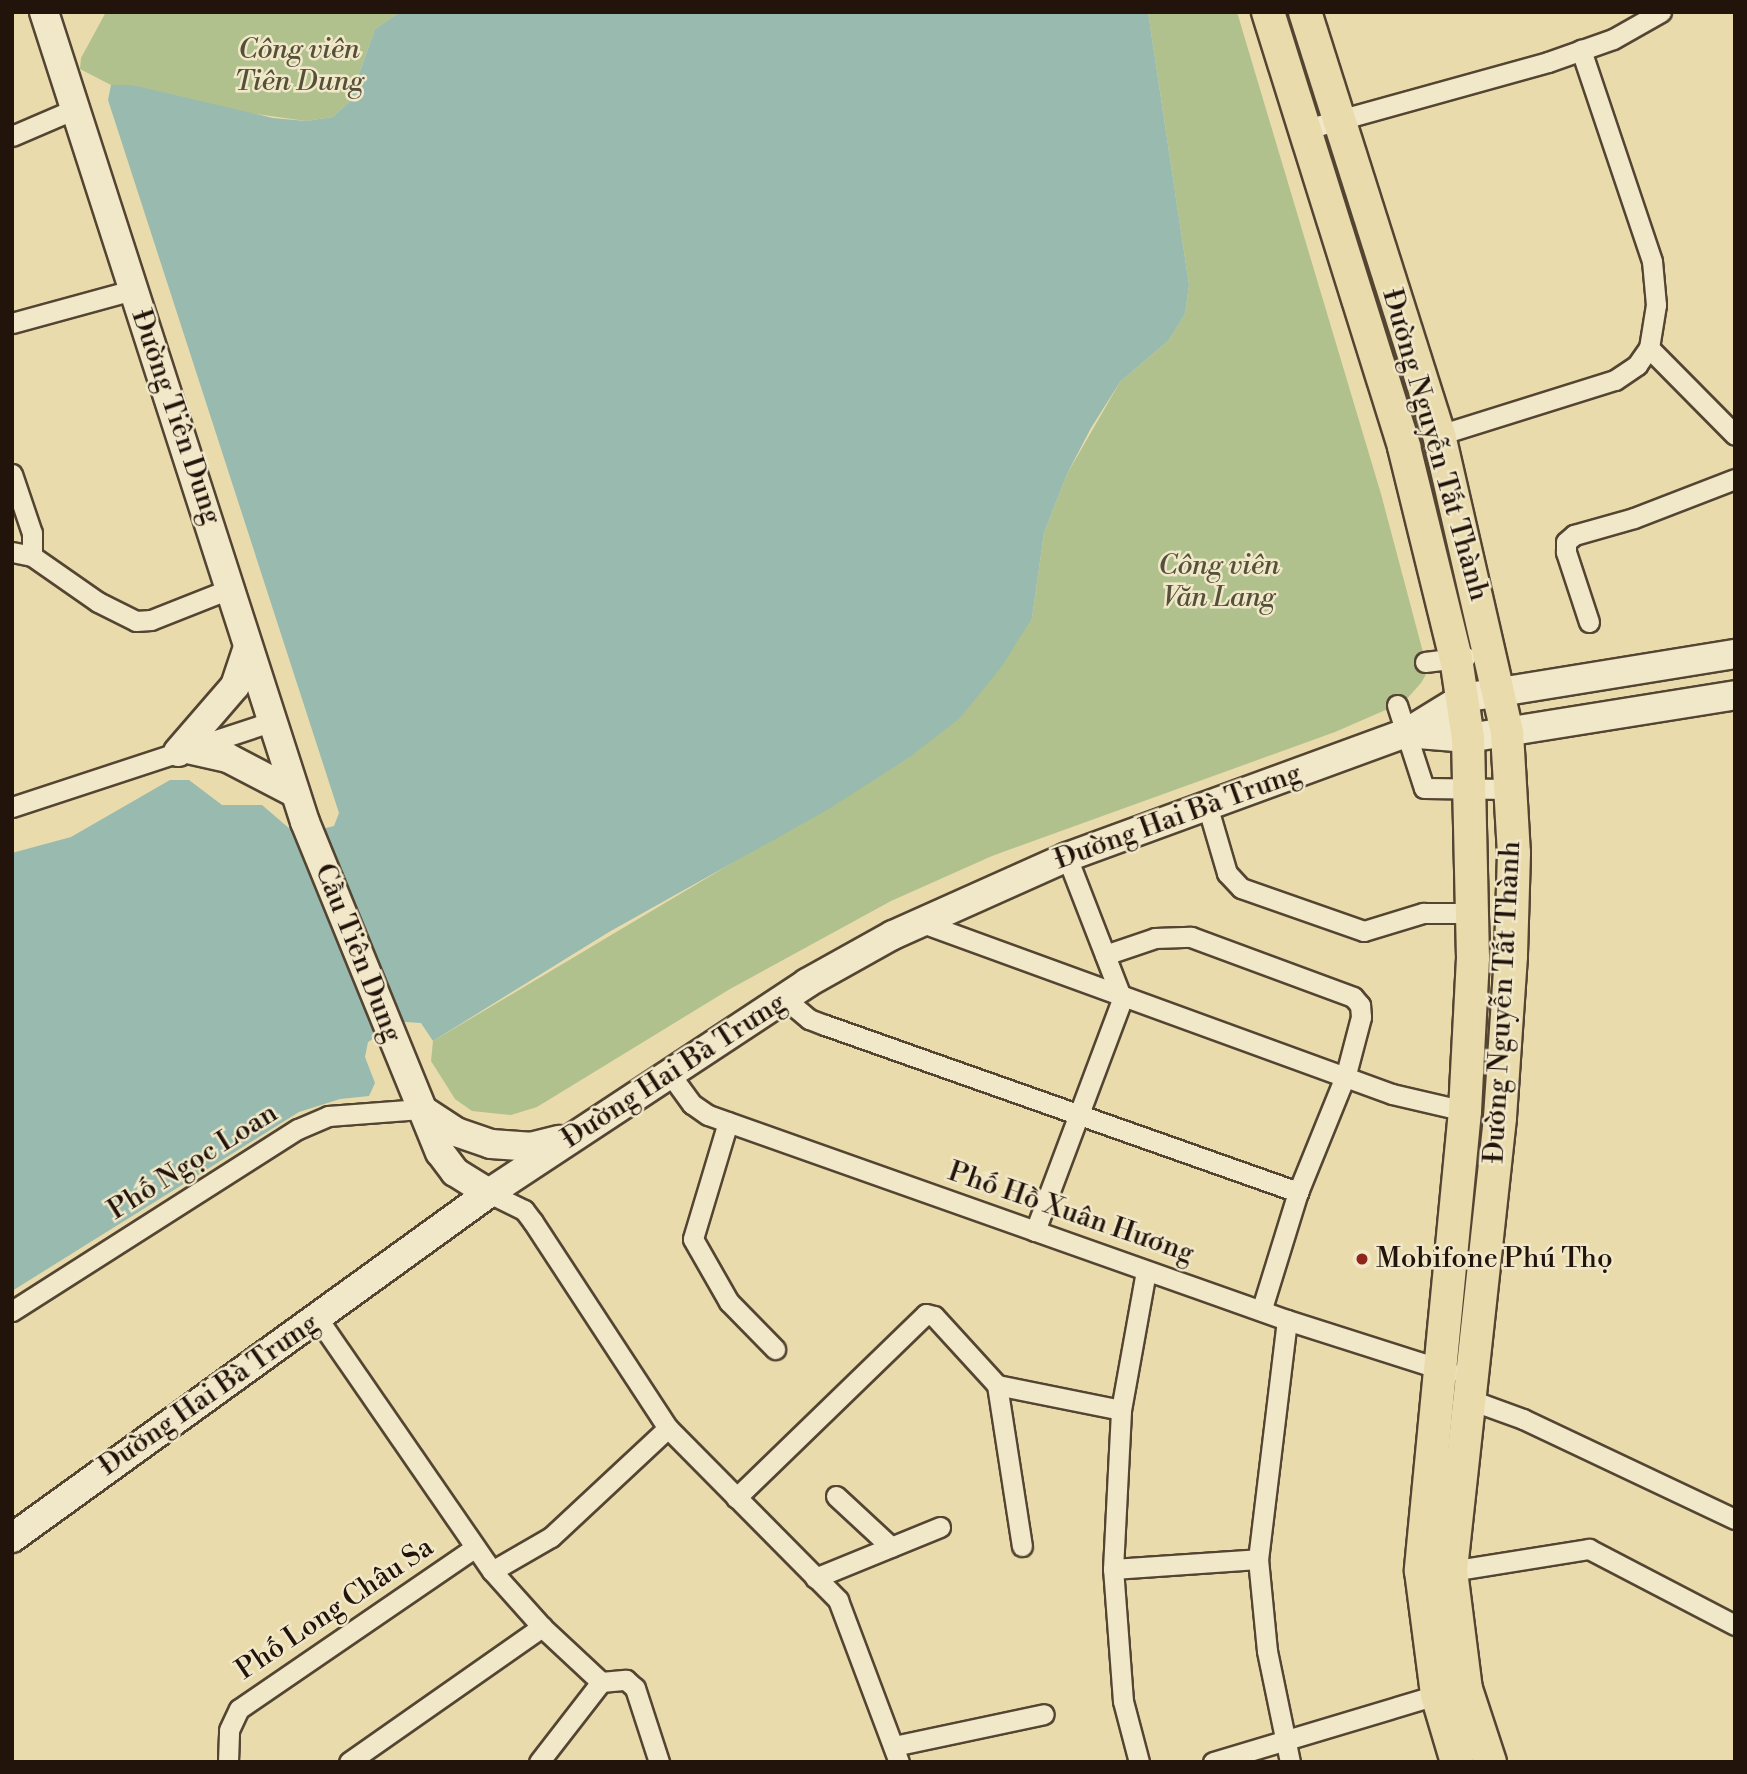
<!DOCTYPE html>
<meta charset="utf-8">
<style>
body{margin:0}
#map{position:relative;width:1747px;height:1774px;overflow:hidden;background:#e9dbac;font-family:"Libre Bodoni",serif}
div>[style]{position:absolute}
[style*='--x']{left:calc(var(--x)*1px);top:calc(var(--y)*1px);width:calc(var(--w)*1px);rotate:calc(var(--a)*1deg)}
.green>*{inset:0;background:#b0c18e}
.water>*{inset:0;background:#98baaf}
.roads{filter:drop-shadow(2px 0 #544533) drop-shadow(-2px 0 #544533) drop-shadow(0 2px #544533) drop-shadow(0 -2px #544533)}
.street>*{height:19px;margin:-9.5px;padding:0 9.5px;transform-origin:9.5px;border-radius:9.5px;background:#f1e8c9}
.secondary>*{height:28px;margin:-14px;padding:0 14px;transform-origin:14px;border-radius:14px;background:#f1e8c9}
.primary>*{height:32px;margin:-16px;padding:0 16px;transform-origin:16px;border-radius:16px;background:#e9dbac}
.dots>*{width:19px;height:19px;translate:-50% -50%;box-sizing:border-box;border:4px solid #f1e8c9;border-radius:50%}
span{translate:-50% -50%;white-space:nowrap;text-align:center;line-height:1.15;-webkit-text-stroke:5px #f1e8c9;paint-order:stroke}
.park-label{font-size:28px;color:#545039;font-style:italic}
.street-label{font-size:28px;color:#22130b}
.poi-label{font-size:28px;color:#22130b}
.left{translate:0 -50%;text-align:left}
.frame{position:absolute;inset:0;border:14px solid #22130b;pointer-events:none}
</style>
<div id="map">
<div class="green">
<div style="clip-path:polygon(106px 12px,400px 12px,375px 29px,349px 102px,333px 117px,306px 121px,219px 109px,131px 85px,111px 85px,80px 69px,81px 58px)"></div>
<div style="clip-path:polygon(1148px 12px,1237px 12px,1381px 494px,1428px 671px,1421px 683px,1404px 702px,1335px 732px,992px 856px,891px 901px,730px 989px,537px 1107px,511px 1115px,472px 1111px,455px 1099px,431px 1061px,433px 1041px,907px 759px,1032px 618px,1044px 533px,1067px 474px,1120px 382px,1169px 340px,1185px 314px,1189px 285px)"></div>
</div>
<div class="water">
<div style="clip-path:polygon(400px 12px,1148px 12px,1189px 285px,1185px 314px,1169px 340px,1120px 382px,1091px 428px,1067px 474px,1044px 533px,1032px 618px,1002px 666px,960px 718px,907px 759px,827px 810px,609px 932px,433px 1041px,421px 1023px,405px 1022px,381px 1034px,368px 1042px,365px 1057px,375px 1083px,369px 1096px,340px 1099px,299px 1112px,12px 1291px,12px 853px,71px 837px,170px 780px,189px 780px,222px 805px,262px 805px,297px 835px,334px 826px,339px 813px,108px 100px,111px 85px,132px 85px,273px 118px,306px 121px,333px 117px,349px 102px,375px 29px)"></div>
</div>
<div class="roads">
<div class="street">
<div style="--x:1303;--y:130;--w:254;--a:-15.5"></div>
<div style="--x:1548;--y:62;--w:69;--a:-19.5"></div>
<div style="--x:1613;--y:39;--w:55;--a:-29.4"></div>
<div style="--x:12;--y:136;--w:69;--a:-23.2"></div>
<div style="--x:12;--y:323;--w:125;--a:-15.3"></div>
<div style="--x:1649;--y:348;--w:122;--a:45.3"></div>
<div style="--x:1439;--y:435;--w:184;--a:-17.4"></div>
<div style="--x:1615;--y:380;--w:27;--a:-34"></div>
<div style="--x:1637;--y:365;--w:21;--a:-55"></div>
<div style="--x:1649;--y:348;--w:44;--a:-80.8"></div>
<div style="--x:1656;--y:305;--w:44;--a:-95.2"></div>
<div style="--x:1652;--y:261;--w:223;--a:-108.6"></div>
<div style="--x:12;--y:474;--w:62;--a:71.3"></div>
<div style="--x:32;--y:533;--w:23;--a:90"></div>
<div style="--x:12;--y:552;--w:20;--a:11"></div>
<div style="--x:32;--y:556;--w:80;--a:34.9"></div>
<div style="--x:98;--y:602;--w:42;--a:26.6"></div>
<div style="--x:136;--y:621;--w:15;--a:-4"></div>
<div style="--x:151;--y:620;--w:87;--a:-21.6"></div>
<div style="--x:1589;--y:622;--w:74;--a:-108.2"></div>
<div style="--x:1566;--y:552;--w:10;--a:-90"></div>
<div style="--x:1566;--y:542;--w:11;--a:-41"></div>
<div style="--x:1574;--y:535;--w:62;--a:-15.8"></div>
<div style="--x:1634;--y:518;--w:108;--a:-21.1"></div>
<div style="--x:1425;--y:662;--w:41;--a:-7"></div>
<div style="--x:1397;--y:705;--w:87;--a:72"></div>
<div style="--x:1424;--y:788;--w:87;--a:0.7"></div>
<div style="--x:1207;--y:805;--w:71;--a:73.6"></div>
<div style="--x:1227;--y:873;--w:21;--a:47"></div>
<div style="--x:1241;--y:888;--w:130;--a:19.3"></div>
<div style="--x:1364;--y:931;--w:62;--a:-17"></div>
<div style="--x:1423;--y:913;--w:50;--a:0"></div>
<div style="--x:12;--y:807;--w:273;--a:-18.2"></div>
<div style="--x:920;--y:922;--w:502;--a:20.02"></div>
<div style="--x:1392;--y:1094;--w:75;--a:13.1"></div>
<div style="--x:1105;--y:955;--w:53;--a:-18.8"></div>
<div style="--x:1155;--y:938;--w:36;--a:-2"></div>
<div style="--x:1191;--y:937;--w:173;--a:20.3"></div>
<div style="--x:1353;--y:997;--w:11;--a:49"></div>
<div style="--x:1360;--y:1005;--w:12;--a:85"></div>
<div style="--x:1361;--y:1017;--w:59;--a:104.7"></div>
<div style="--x:1346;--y:1074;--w:127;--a:112.1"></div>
<div style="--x:1298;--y:1192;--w:121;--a:107.2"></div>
<div style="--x:784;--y:998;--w:33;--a:40"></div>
<div style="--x:809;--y:1019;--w:17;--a:21"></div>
<div style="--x:825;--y:1025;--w:502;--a:19.45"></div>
<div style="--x:670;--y:1074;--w:37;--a:54"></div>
<div style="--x:692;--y:1104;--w:19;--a:35"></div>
<div style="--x:708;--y:1115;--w:614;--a:19.5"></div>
<div style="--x:1287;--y:1320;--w:171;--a:17.7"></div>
<div style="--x:728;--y:1122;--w:122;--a:106.7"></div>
<div style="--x:693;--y:1239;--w:73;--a:60.3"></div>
<div style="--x:729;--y:1302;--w:66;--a:45.6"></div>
<div style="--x:489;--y:1193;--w:39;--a:26"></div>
<div style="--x:524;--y:1210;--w:15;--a:53"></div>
<div style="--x:533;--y:1222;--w:246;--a:56.8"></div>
<div style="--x:668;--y:1428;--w:242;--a:45.3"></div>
<div style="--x:838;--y:1600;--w:173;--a:69.4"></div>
<div style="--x:1035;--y:1231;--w:248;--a:-69.4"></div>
<div style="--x:1122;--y:999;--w:152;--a:-111.2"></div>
<div style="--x:12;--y:1311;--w:339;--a:-32.5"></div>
<div style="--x:298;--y:1129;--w:33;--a:-23"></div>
<div style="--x:328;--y:1116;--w:93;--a:-4.3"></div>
<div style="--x:318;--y:1319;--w:306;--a:55.4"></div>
<div style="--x:492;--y:1571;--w:75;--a:48.2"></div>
<div style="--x:542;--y:1627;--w:81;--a:43"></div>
<div style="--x:601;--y:1682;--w:25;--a:-5"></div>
<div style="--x:626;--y:1680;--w:12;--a:42"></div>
<div style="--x:635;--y:1688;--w:78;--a:72"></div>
<div style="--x:1287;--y:1320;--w:241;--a:96.9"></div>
<div style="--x:1258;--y:1559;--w:92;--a:84.4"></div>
<div style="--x:1267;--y:1651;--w:113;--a:78.3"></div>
<div style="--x:997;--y:1385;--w:163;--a:81.2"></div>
<div style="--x:1468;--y:1399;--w:59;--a:20"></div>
<div style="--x:1523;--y:1419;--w:234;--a:25.3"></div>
<div style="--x:836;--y:1496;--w:75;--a:42.8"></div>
<div style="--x:736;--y:1498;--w:264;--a:-44.1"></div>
<div style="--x:926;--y:1314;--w:8;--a:14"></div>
<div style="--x:934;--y:1316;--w:93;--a:47.6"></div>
<div style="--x:997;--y:1385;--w:126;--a:11.4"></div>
<div style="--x:1113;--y:1569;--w:145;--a:-3.9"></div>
<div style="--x:492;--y:1571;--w:68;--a:-30"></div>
<div style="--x:551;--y:1537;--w:160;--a:-43"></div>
<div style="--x:1451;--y:1571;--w:140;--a:-9.1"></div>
<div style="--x:1589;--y:1549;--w:165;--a:27.5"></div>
<div style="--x:815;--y:1578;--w:135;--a:-22.2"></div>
<div style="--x:894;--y:1746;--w:153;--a:-12"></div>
<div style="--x:228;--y:1762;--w:32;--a:-88"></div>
<div style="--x:229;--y:1730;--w:23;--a:-65"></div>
<div style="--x:239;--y:1709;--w:285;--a:-34.4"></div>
<div style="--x:349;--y:1762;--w:236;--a:-35"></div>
<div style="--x:539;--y:1762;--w:101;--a:-52.2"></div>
<div style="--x:1139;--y:1762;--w:63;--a:-104.7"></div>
<div style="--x:1123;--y:1701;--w:132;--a:-94.3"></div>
<div style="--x:1113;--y:1569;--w:159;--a:-87.1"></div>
<div style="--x:1121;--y:1410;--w:141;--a:-79.8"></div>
<div style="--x:1213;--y:1762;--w:234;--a:-16.7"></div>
</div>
<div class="secondary">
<div style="--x:44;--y:12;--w:851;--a:72.14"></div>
<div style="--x:305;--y:822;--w:357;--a:67.8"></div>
<div style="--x:440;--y:1152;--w:25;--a:53"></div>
<div style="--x:455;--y:1172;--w:40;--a:32"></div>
<div style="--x:1406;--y:733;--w:62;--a:4.6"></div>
<div style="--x:1468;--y:738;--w:270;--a:-9.1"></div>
<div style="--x:188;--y:749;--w:41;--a:12.7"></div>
<div style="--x:228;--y:758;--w:76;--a:27.6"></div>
<div style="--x:178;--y:752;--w:87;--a:-49.2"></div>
<div style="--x:235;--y:686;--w:41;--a:-71.6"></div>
<div style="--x:421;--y:1109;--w:42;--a:33.3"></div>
<div style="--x:456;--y:1132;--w:37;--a:19"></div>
<div style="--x:491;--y:1144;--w:39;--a:4"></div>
<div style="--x:530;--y:1147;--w:30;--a:-14"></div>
<div style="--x:12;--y:1538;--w:589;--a:-35.88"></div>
<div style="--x:489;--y:1193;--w:381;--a:-33.4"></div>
<div style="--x:807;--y:983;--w:98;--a:-29.2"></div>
<div style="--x:893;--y:935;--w:191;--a:-24.1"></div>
<div style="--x:1067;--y:857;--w:361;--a:-20.1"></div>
<div style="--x:1406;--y:733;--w:67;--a:-31.6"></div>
<div style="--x:1463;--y:698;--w:276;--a:-9.2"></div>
</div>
<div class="primary">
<div style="--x:1268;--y:12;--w:456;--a:72.6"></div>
<div style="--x:1404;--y:447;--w:217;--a:76.2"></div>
<div style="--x:1456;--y:658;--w:81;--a:81.5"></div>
<div style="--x:1468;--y:738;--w:220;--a:88.7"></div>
<div style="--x:1473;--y:958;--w:153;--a:93"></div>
<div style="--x:1465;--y:1111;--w:462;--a:95.5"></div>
<div style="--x:1421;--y:1571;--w:125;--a:82.6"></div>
<div style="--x:1437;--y:1695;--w:70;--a:73.4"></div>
<div style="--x:1305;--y:12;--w:444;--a:72.4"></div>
<div style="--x:1439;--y:435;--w:306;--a:77.1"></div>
<div style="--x:1507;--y:733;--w:120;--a:86.7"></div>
<div style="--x:1514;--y:853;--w:103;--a:91.7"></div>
<div style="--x:1511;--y:956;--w:162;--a:93.9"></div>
<div style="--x:1500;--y:1118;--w:456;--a:96.2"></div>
<div style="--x:1451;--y:1571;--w:119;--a:82.8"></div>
<div style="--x:1466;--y:1689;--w:77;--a:71.8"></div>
</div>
</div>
<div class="dots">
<div style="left:1362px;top:1259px;background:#8f2418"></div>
</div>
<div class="park-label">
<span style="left:299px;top:66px">Công viên<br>Tiên Dung</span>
<span style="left:1219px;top:582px">Công viên<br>Văn Lang</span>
</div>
<div class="street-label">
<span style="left:176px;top:417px;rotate:71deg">Đường Tiên Dung</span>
<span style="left:1435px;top:445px;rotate:74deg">Đường Nguyễn Tất Thành</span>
<span style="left:1178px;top:817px;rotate:-20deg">Đường Hai Bà Trưng</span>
<span style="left:358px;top:953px;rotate:68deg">Cầu Tiên Dung</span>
<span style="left:1503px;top:1002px;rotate:-87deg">Đường Nguyễn Tất Thành</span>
<span style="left:674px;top:1071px;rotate:-33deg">Đường Hai Bà Trưng</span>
<span style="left:193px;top:1162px;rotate:-32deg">Phố Ngọc Loan</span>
<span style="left:1071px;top:1213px;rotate:19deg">Phố Hồ Xuân Hương</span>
<span style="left:209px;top:1395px;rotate:-35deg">Đường Hai Bà Trưng</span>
<span style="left:335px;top:1609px;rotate:-34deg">Phố Long Châu Sa</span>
</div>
<div class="poi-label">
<span class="left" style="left:1376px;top:1259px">Mobifone Phú Thọ</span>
</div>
<div class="frame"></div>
</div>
